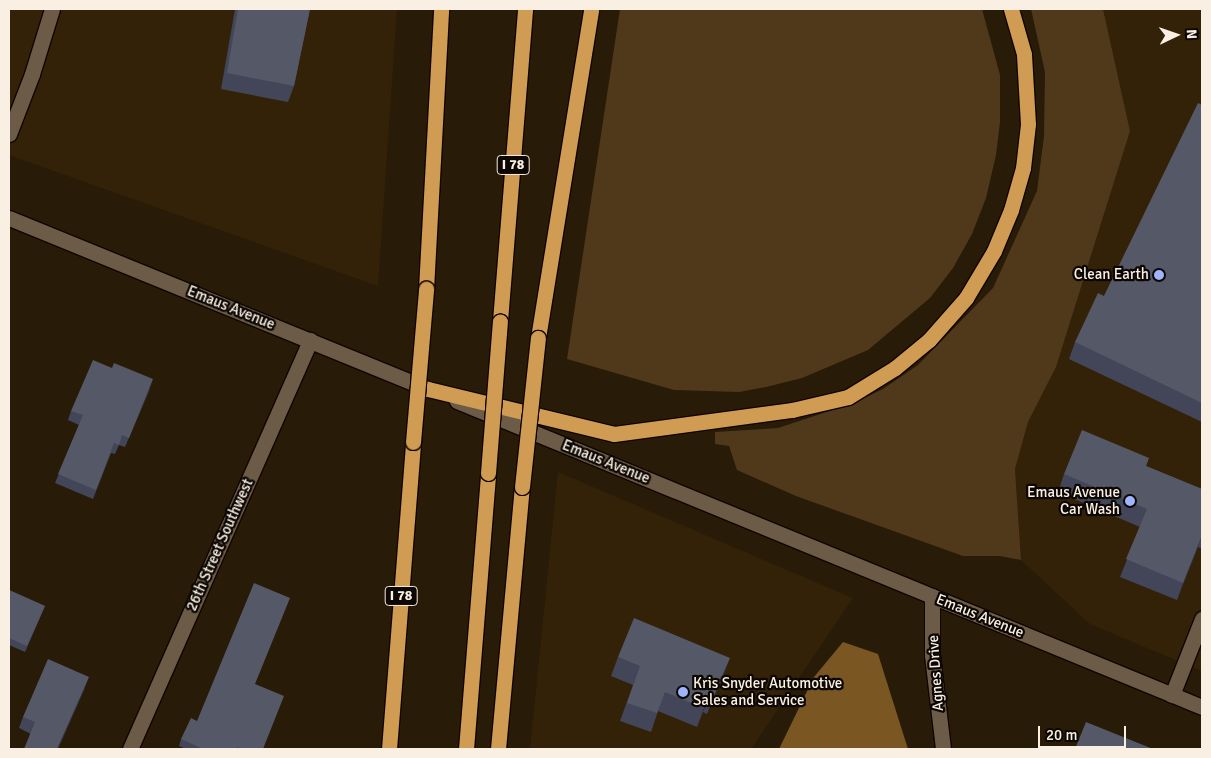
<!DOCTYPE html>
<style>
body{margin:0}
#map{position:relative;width:1211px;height:758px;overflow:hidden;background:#281b08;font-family:Signika,sans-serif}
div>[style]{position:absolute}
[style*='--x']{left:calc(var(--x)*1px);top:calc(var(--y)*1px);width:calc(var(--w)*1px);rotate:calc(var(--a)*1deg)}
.built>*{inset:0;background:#342208}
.green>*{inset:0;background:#50391a}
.water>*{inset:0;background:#7a5623}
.roads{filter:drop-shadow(1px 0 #110500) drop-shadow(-1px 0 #110500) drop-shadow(0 1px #110500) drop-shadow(0 -1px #110500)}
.service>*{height:15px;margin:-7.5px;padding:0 7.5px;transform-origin:7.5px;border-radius:7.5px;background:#6b5b47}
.minor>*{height:15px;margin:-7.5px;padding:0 7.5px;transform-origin:7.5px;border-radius:7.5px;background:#6b5b47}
.secondary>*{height:15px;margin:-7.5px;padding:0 7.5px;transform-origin:7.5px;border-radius:7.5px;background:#6b5b47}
.motorway>*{height:15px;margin:-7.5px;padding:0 7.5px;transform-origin:7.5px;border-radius:7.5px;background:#d09b53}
.bridges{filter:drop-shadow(1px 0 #110500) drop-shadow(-1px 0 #110500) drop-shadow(0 1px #110500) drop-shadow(0 -1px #110500)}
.motorway-bridge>*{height:15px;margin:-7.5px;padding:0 7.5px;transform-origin:7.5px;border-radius:7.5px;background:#d09b53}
.wall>*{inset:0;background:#424658}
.shaded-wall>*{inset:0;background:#2f2d32}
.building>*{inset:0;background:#555867}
.dots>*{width:14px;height:14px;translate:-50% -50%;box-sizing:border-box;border:2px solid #0c0702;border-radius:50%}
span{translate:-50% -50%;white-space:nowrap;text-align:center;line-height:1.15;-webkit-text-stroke:4.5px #0c0702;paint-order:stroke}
.shield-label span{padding:1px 4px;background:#0c0702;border:1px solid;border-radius:4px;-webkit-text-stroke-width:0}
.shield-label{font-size:14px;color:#f9efe3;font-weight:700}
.poi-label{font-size:15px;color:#f9efe3}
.right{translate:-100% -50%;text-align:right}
.left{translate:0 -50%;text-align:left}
.street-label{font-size:15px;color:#f9efe3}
.frame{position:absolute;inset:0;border:10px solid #f9efe3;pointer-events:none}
.north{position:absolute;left:1151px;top:10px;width:50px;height:50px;-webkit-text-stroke:4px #0c0702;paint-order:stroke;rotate:87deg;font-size:14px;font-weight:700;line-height:20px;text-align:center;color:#f9efe3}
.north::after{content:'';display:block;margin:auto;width:18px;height:22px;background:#f9efe3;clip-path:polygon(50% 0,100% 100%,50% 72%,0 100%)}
.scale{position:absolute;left:1038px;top:726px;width:88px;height:22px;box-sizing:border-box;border:2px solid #f9efe3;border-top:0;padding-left:6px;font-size:15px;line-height:18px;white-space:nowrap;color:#f9efe3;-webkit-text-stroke:4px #0c0702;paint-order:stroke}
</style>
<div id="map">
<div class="built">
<div style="clip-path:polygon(9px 9px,397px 9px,378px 286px,9px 155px)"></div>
<div style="clip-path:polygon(1103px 9px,1202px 9px,1202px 671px,1090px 624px,1021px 560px,1015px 469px,1028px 422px,1056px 367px,1130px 131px)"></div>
<div style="clip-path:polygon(558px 472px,853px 598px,751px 749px,530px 749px)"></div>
</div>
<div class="green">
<div style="clip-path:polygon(620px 9px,982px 9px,1000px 75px,1000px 122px,996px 155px,986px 198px,972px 234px,953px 268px,930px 298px,868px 350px,802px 378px,766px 387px,739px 392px,674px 390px,567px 359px)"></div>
<div style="clip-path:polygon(1031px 9px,1103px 9px,1130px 131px,1056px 367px,1028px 422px,1015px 469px,1021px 560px,1000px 556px,963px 556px,796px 496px,737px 470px,729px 446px,715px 444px,715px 432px,778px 428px,854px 403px,883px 389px,918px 365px,993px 288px,1037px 191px,1044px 136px,1045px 72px)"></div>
</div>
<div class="water">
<div style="clip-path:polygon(843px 642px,878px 654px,908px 749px,779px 749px,814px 677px)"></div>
</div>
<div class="roads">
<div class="service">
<div style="--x:9;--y:134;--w:64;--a:-69"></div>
<div style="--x:32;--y:74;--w:68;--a:-72.9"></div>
<div style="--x:1172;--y:695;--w:82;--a:-68.5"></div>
</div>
<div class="minor">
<div style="--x:932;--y:596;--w:59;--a:90"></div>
<div style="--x:932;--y:655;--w:95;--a:83.3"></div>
<div style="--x:130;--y:749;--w:447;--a:-66.2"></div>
</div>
<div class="secondary">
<div style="--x:9;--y:218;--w:453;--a:22.2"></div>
<div style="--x:457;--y:401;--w:805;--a:22.33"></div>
</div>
<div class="motorway">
<div style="--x:426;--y:289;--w:280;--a:-86.9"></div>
<div style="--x:500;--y:321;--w:313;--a:-85.4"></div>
<div style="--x:538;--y:338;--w:333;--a:-80.8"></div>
<div style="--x:428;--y:389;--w:191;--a:13.6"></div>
<div style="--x:614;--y:434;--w:180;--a:-7.7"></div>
<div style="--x:792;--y:410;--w:57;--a:-13.1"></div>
<div style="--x:848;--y:397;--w:55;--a:-31.7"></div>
<div style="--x:895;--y:368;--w:44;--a:-39.5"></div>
<div style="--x:929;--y:340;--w:56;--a:-48.6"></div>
<div style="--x:966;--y:298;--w:55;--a:-59.2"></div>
<div style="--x:994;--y:251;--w:44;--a:-67.5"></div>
<div style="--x:1011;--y:210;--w:44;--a:-74.1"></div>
<div style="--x:1023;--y:168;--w:44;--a:-83.5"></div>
<div style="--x:1028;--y:124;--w:70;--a:-93.3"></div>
<div style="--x:1024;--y:54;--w:47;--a:-106.1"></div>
<div style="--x:389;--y:749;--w:308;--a:-85.5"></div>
<div style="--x:466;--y:749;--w:277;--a:-85.4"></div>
<div style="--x:498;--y:749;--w:263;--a:-84.8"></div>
</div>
</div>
<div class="bridges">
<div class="motorway-bridge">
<div style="--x:413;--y:442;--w:154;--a:-85.1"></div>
<div style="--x:488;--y:473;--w:152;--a:-85.5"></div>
<div style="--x:522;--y:487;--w:150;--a:-83.9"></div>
</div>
</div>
<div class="wall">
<div style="clip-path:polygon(235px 9px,310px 9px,294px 86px,288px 102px,221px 89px)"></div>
<div style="clip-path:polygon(1202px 105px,1202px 422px,1069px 359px,1075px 342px,1104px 296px)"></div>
<div style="clip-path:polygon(150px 389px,125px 447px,119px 445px,115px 454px,111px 453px,93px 499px,55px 483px,79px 425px,68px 420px,71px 411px)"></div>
<div style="clip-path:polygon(1146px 466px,1202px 489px,1202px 549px,1198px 547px,1177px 600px,1120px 577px,1140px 527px,1058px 492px,1064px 474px)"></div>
<div style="clip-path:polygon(9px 590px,45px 606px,25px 652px,9px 645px)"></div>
<div style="clip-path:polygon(618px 657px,723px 677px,707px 714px,703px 712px,697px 727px,658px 711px,651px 732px,620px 721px,633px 685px,611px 676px)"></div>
<div style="clip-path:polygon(255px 684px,263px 749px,186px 749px,179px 746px,181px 739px,197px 721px)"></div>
<div style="clip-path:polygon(85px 688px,58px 749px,24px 749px,31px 734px,19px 728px,23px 717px)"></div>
</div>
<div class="shaded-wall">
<div style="clip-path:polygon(153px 379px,150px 389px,125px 447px,129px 438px)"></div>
<div style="clip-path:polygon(1202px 535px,1198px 547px,1177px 600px,1183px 583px)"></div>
<div style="clip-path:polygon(730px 658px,723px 677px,707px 714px,714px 695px)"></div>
<div style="clip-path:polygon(89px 677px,85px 688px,58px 749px,57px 749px)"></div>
<div style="clip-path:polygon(710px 694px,703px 712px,697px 727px,704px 708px)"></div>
</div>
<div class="building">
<div style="clip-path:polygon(238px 9px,310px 9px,294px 86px,227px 73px)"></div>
<div style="clip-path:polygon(1198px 103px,1202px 105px,1202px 403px,1075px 342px,1098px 293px,1104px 296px)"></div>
<div style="clip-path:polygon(93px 360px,112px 368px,114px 363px,153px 379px,129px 438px,122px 435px,119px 445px,114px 443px,96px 490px,58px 474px,83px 415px,71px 411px)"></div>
<div style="clip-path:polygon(1082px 430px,1149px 458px,1146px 466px,1202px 489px,1202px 535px,1183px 583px,1126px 559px,1147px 509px,1064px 474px)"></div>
<div style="clip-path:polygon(254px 583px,290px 598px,255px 684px,284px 696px,263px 749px,242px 749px,237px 747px,236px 749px,203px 749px,181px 739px,191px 718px,197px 721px)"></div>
<div style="clip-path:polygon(9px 590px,45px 606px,27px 646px,9px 638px)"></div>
<div style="clip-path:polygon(634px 618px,730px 658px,714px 695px,710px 694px,704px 708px,665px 692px,657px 713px,627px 703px,640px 666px,618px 657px)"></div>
<div style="clip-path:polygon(48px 659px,89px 677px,57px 749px,24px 749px,35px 722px,23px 717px)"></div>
<div style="clip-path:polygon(1086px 722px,1153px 749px,1075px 749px)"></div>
</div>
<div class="dots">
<div style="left:1159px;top:275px;background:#a0b3fd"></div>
<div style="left:1130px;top:501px;background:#a0b3fd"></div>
<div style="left:683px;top:692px;background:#a0b3fd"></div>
</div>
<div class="shield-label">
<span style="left:513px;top:165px">I 78</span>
<span style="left:401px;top:596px">I 78</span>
</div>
<div class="poi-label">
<span class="right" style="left:1149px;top:275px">Clean Earth</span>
<span class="right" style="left:1120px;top:501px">Emaus Avenue<br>Car Wash</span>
<span class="left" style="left:693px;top:692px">Kris Snyder Automotive<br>Sales and Service</span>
</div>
<div class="street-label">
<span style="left:231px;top:308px;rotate:22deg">Emaus Avenue</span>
<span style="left:606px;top:462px;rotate:22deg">Emaus Avenue</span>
<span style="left:220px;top:545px;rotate:-66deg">26th Street Southwest</span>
<span style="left:980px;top:616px;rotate:22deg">Emaus Avenue</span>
<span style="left:936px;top:673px;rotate:-94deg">Agnes Drive</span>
</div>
<div class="frame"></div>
<div class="north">N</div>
<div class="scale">20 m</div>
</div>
